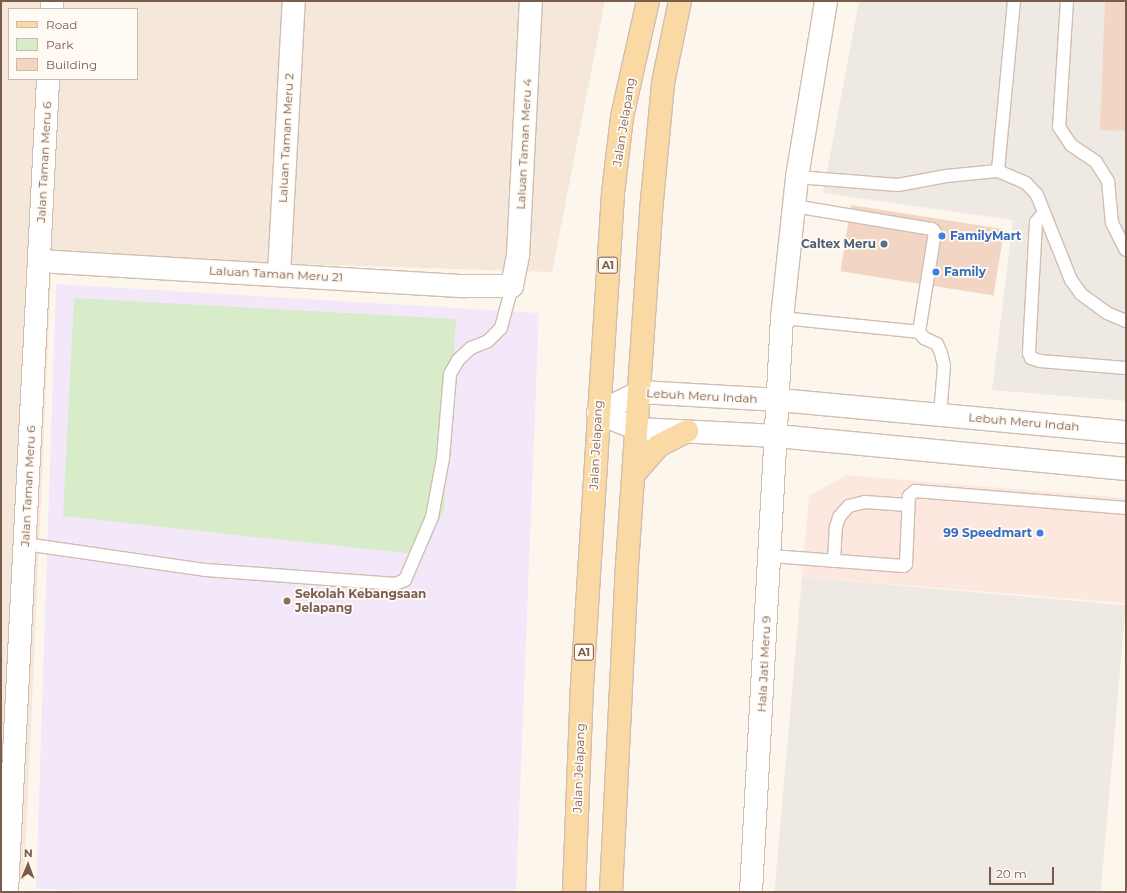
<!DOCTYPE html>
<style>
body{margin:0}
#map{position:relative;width:1127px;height:893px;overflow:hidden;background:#fdf6ec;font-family:Montserrat,sans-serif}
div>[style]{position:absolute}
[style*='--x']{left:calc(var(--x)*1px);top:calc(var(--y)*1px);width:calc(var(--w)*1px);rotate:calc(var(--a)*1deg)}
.residential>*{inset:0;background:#f5e8da}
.commercial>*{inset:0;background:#fde8e0}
.industrial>*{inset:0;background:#efe9e4;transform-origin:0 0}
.education>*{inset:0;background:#f3e8fa}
.green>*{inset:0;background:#d8ecc9}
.building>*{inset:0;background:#f3d5c3;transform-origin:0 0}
.roads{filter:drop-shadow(1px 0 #d1beb0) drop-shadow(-1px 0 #d1beb0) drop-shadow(0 1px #d1beb0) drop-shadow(0 -1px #d1beb0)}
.service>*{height:12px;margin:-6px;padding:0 6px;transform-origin:6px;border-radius:6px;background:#fff}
.minor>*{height:22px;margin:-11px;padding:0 11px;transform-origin:11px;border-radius:11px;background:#fff}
.secondary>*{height:22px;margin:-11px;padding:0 11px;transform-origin:11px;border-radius:11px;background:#fff}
.primary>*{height:22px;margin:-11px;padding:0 11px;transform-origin:11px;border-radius:11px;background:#fbd9a5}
.dots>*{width:11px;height:11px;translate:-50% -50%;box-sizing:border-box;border:2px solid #fffaf3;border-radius:50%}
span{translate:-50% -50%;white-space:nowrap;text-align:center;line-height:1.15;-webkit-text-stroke:3.5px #fffaf3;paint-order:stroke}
.shield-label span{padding:1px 3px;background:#fffaf3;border:1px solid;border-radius:3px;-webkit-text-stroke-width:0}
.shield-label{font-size:11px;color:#7a5c4d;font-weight:700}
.street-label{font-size:12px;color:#7a5c4d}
.shop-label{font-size:12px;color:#366cbe;font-weight:700}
.left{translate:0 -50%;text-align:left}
.right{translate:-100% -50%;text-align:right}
.service-label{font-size:12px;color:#4e5e75;font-weight:700}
.education-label{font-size:12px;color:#785e54;font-weight:700}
.frame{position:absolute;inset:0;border:2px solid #7a5c4d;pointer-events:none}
.legend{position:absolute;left:8px;top:8px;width:130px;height:72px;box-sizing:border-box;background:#fffaf3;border:1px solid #cabbb1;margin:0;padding:5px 7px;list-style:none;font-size:12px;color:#7a5c4d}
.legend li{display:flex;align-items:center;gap:8px;height:20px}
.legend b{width:20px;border:1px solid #cabbb1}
.north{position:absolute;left:8px;top:845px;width:40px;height:40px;-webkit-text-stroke:3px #fffaf3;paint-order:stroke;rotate:1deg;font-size:11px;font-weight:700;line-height:16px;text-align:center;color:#7a5c4d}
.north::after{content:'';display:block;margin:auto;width:14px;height:18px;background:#7a5c4d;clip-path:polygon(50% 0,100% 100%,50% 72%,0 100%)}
.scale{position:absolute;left:989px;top:867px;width:65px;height:18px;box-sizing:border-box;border:2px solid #7a5c4d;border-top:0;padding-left:5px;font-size:12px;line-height:14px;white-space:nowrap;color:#7a5c4d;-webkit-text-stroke:3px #fffaf3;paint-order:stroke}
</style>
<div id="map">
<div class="residential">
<div style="clip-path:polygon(evenodd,1px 1px,605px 1px,552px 272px,52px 256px,24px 880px,1px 878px,1px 1px,9px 9px,137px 9px,137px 79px,9px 79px,9px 9px)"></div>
</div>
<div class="commercial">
<div style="clip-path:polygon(846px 475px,1126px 498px,1126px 603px,802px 577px,809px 496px)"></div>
</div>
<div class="industrial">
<div style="clip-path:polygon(859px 1px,1126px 1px,1126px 401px,992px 390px,1013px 220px,823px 193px)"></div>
<div style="left:802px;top:577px;width:325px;height:315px;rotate:5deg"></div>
</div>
<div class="education">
<div style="clip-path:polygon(56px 284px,539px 313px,516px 892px,88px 892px,36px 888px)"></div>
</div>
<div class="green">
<div style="clip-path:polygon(74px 298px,456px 319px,444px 510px,423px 555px,63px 516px)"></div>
</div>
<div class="building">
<div style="clip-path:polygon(1105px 1px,1126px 1px,1126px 131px,1100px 130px)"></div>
<div style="left:851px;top:205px;width:155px;height:67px;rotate:9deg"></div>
</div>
<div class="roads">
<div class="service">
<div style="--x:1014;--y:1;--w:171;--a:95.4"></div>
<div style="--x:998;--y:171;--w:30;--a:23"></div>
<div style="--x:1026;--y:183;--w:16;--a:47"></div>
<div style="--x:1037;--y:195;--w:92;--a:68.2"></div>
<div style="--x:1071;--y:280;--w:17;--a:54"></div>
<div style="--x:1081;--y:294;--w:32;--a:36"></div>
<div style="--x:1107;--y:313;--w:21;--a:23"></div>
<div style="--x:1067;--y:1;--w:126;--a:93.6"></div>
<div style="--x:1059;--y:127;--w:22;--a:56"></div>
<div style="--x:1071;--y:145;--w:30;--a:34"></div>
<div style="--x:1096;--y:162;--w:22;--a:58"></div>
<div style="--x:1108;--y:181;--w:42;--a:84.6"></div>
<div style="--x:1112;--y:223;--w:30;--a:63"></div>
<div style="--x:797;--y:177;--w:101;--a:4.5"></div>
<div style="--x:898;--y:185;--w:49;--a:-10.6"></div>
<div style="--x:946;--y:176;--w:52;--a:-5.5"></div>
<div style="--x:794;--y:206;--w:140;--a:9.5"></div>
<div style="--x:932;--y:229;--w:4;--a:45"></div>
<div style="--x:935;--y:232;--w:101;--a:99.1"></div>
<div style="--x:919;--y:332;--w:8;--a:50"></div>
<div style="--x:924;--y:338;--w:14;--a:25"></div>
<div style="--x:937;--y:344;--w:10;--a:66"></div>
<div style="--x:941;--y:353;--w:13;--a:77"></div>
<div style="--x:944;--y:366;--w:49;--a:94.7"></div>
<div style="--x:1044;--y:213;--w:12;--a:132"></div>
<div style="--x:1036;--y:222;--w:131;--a:93.1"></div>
<div style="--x:1029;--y:353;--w:5;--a:68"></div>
<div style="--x:1031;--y:358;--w:9;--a:18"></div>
<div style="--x:1040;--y:361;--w:86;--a:4.7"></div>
<div style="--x:782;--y:318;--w:138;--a:5.8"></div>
<div style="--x:25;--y:544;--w:183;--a:8.2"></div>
<div style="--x:206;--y:570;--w:190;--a:4.2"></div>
<div style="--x:395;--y:584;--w:11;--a:-22"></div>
<div style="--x:405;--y:580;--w:69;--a:-66.8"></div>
<div style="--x:432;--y:517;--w:60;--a:-79.4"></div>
<div style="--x:443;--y:458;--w:84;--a:-85.2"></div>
<div style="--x:450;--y:374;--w:16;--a:-60"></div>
<div style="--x:458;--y:360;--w:18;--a:-43"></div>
<div style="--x:471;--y:348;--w:18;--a:-22"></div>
<div style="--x:488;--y:341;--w:18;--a:-45"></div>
<div style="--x:501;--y:328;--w:43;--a:-75.3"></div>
<div style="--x:771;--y:556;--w:133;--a:4.3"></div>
<div style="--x:904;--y:566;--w:3;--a:-45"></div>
<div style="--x:906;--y:564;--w:68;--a:-87.5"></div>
<div style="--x:909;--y:496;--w:8;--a:-40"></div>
<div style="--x:915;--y:491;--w:212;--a:4.6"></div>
<div style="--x:834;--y:561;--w:34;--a:-87"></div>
<div style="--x:836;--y:527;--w:10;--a:-73"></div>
<div style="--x:839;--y:517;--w:15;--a:-48"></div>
<div style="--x:849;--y:506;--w:16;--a:-14"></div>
<div style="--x:865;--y:502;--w:43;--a:4"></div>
</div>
<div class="minor">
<div style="--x:52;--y:9;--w:8;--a:-90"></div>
<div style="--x:39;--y:261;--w:426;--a:3.4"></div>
<div style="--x:464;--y:286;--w:48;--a:0"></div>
<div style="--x:512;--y:286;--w:32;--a:-79"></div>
<div style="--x:518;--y:255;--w:254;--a:-87.1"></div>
<div style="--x:279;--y:274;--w:273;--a:-86.9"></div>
<div style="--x:7;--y:892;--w:814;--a:-87.11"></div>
<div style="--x:751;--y:892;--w:575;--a:-86.91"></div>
<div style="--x:782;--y:318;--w:142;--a:-83.9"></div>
<div style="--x:797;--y:177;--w:178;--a:-80.6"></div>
</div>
<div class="secondary">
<div style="--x:598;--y:413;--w:47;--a:-26.6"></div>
<div style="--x:640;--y:392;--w:139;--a:3.3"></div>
<div style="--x:779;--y:400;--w:348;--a:5.3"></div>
<div style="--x:598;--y:413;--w:42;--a:22.3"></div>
<div style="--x:637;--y:429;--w:140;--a:2.9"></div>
<div style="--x:777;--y:436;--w:351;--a:5.4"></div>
</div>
<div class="primary">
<div style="--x:634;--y:474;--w:37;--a:-49"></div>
<div style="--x:658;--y:446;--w:33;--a:-27"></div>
<div style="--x:574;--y:892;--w:206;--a:-87.8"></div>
<div style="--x:582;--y:686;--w:494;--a:-86.4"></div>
<div style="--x:613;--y:193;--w:77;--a:-83.2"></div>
<div style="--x:622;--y:117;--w:119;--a:-77.4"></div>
<div style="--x:611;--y:892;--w:312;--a:-87.2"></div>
<div style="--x:626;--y:580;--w:370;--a:-86.1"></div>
<div style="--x:651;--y:211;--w:129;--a:-84.6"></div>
<div style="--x:663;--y:83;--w:84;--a:-78.3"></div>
</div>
</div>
<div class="dots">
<div style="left:942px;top:236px;background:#3f7fe0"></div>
<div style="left:884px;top:244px;background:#5c6f8a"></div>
<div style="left:936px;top:272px;background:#3f7fe0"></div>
<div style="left:1040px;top:533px;background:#3f7fe0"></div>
<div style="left:287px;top:601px;background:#8d6e63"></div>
</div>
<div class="shield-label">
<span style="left:608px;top:265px">A1</span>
<span style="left:584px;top:652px">A1</span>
</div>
<div class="street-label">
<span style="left:624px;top:122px;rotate:-81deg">Jalan Jelapang</span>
<span style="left:286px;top:138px;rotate:-87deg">Laluan Taman Meru 2</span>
<span style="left:524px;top:144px;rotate:-87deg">Laluan Taman Meru 4</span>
<span style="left:44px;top:162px;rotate:-87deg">Jalan Taman Meru 6</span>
<span style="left:276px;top:274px;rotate:3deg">Laluan Taman Meru 21</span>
<span style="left:702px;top:396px;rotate:3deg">Lebuh Meru Indah</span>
<span style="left:1024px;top:422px;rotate:5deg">Lebuh Meru Indah</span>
<span style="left:596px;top:445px;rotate:-87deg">Jalan Jelapang</span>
<span style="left:28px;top:486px;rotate:-87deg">Jalan Taman Meru 6</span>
<span style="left:764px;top:664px;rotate:-87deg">Hala Jati Meru 9</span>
<span style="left:579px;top:768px;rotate:-88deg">Jalan Jelapang</span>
</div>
<div class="shop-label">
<span class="left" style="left:950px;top:236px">FamilyMart</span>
<span class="left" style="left:944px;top:272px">Family</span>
<span class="right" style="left:1032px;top:533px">99 Speedmart</span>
</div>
<div class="service-label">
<span class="right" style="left:876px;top:244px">Caltex Meru</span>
</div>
<div class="education-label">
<span class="left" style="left:295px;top:601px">Sekolah Kebangsaan<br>Jelapang</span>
</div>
<div class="frame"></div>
<ul class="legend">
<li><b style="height:5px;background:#fbd9a5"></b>Road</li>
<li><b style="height:11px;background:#d8ecc9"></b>Park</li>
<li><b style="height:11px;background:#f3d5c3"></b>Building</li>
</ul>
<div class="north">N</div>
<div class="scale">20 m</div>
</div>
